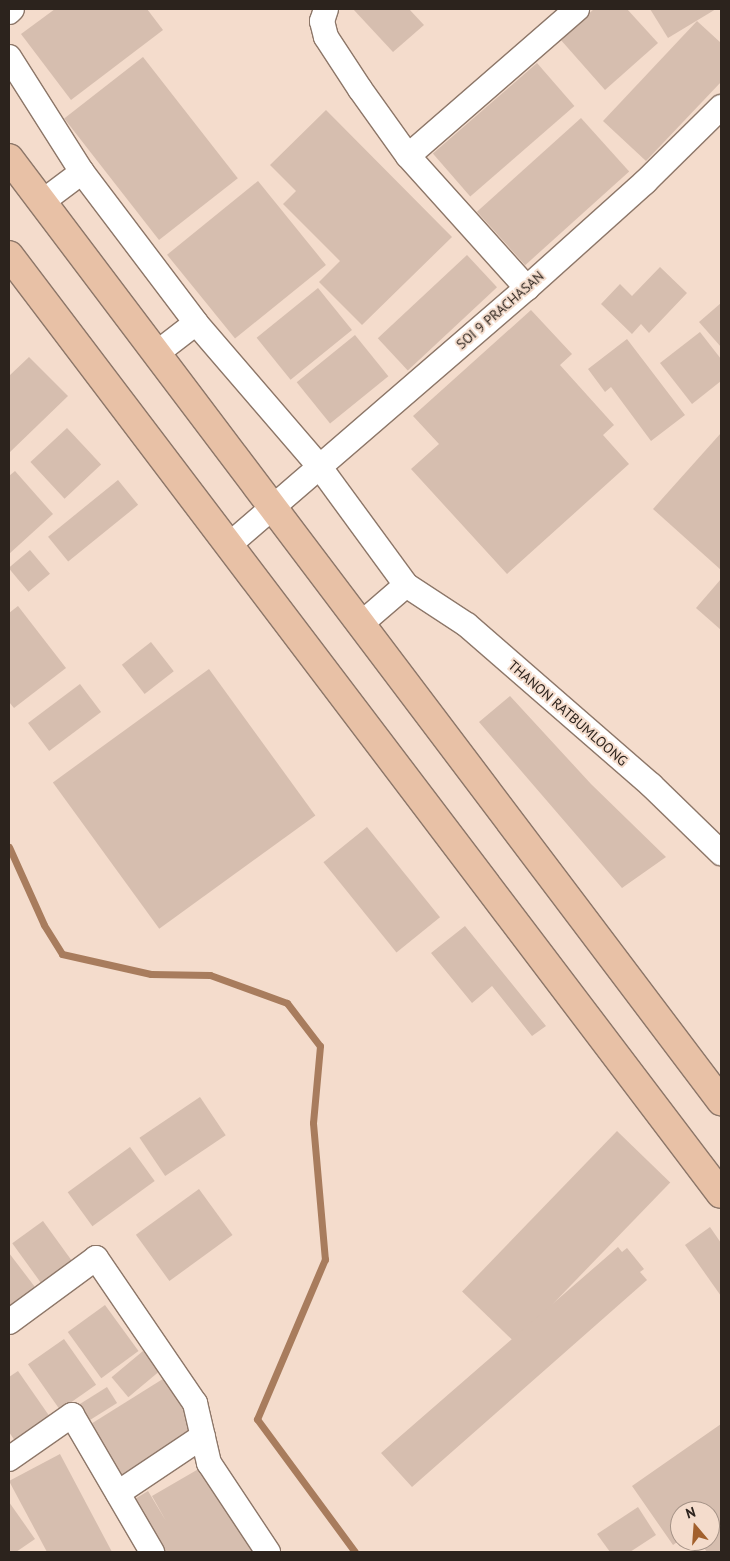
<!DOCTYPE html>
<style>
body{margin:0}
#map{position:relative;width:730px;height:1561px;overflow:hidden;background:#f4dccc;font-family:"PT Sans",sans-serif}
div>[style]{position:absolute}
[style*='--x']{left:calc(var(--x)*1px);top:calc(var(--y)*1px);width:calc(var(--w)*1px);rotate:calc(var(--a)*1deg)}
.stream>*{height:7px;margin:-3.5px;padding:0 3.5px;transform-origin:3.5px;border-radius:3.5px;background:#a87c5d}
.building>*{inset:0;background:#d6beaf;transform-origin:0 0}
.roads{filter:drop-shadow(1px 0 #8d7769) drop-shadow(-1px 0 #8d7769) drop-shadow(0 1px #8d7769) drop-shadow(0 -1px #8d7769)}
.minor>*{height:24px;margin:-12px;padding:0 12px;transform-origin:12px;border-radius:12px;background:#fff}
.major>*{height:28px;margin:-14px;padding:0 14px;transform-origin:14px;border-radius:14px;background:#e8c1a6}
span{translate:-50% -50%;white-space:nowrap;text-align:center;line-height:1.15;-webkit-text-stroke:4px #f4dccc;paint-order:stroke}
.street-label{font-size:14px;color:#2c231d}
.frame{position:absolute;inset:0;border:10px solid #2c231d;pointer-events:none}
.north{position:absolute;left:670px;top:1501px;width:50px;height:50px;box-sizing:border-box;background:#f4dccc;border:1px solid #a49286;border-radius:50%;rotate:342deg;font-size:14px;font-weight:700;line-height:20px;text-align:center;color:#2c231d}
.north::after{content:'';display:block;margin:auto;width:18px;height:22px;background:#a2602d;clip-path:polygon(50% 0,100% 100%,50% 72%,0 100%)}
</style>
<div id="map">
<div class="stream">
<div style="--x:9;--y:847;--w:85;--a:65.8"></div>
<div style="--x:44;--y:925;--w:34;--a:58"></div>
<div style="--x:62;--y:954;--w:91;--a:12.7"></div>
<div style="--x:151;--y:974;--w:59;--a:1"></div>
<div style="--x:210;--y:975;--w:82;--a:20"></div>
<div style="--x:287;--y:1003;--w:54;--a:52.5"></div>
<div style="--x:320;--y:1046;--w:77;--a:95.2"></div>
<div style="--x:313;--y:1123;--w:137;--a:85"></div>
<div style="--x:325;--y:1259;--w:174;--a:113"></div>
<div style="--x:257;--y:1419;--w:165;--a:53.6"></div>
</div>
<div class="building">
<div style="clip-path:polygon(55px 9px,147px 9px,163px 30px,71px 100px,21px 34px)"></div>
<div style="clip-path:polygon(353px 9px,409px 9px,424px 25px,393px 52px)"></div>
<div style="clip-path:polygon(594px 9px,627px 9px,658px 43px,605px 90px,560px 39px)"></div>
<div style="clip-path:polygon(650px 9px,716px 9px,668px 38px)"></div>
<div style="clip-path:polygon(697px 21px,721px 43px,721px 82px,646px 161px,603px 121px)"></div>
<div style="left:143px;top:57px;width:154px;height:100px;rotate:52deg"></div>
<div style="left:537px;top:63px;width:57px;height:138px;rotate:49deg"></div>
<div style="clip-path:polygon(326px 110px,452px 237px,362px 325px,319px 282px,340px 261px,283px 204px,296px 191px,270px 165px)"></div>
<div style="left:581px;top:118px;width:72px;height:140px;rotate:48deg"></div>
<div style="left:258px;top:181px;width:108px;height:117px;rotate:51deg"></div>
<div style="left:467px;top:255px;width:44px;height:122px;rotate:47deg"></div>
<div style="clip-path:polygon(660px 267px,687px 293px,649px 333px,641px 324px,632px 334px,601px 304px,620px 284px,632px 296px)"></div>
<div style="left:318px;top:288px;width:54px;height:79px;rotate:51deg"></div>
<div style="clip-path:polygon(721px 303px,721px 347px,699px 322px)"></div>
<div style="clip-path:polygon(531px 310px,572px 354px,560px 365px,614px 425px,603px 435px,629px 464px,507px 574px,411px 469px,439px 444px,413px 416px)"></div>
<div style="clip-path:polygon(700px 332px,721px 359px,721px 381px,692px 404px,660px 363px)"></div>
<div style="left:355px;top:335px;width:53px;height:75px;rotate:51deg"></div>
<div style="clip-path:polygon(627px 339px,685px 415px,651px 441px,611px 387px,605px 392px,588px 369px)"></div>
<div style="clip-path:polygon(29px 357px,68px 396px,9px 453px,9px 376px)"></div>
<div style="left:67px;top:428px;width:50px;height:50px;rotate:47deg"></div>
<div style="clip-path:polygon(721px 433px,721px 570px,653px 509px)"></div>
<div style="clip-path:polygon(15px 471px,53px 514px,9px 554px,9px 476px)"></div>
<div style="left:118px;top:480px;width:32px;height:90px;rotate:51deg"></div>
<div style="left:30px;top:550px;width:31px;height:28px;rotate:50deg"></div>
<div style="clip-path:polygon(721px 579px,721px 630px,696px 608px)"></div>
<div style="clip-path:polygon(18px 606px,66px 668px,14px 708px,9px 702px,9px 613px)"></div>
<div style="left:151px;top:642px;width:37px;height:37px;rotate:52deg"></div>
<div style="left:209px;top:669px;width:181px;height:193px;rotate:54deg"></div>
<div style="left:80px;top:684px;width:35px;height:65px;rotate:53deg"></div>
<div style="clip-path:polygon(510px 696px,591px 784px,666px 857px,622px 888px,479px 722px)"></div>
<div style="left:367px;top:827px;width:116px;height:56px;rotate:51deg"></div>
<div style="clip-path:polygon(465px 926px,546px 1026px,532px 1036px,492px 986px,472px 1003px,431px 953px)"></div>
<div style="left:200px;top:1097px;width:46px;height:73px;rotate:56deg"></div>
<div style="left:617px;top:1131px;width:74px;height:223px;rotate:44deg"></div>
<div style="left:130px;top:1147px;width:42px;height:77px;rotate:54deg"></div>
<div style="left:199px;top:1189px;width:57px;height:78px;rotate:54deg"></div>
<div style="left:43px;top:1221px;width:53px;height:38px;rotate:54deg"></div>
<div style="clip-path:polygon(710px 1227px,721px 1243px,721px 1296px,685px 1245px)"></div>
<div style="clip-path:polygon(618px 1247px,622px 1252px,627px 1248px,644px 1269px,640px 1272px,647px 1280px,412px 1487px,381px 1453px)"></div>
<div style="clip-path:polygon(9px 1253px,38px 1291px,9px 1311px)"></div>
<div style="left:105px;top:1305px;width:57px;height:46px;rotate:54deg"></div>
<div style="left:64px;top:1339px;width:56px;height:44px;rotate:55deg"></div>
<div style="left:143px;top:1351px;width:26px;height:41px;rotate:50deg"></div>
<div style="clip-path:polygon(18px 1371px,50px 1417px,15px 1441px,9px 1432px,9px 1377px)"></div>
<div style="left:166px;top:1377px;width:61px;height:98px;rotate:58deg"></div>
<div style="left:107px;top:1387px;width:19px;height:38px;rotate:58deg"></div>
<div style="clip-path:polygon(721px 1424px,721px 1552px,707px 1552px,699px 1541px,710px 1541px,710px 1511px,680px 1511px,680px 1540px,673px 1545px,632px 1486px)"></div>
<div style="clip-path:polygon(60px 1454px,112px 1552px,47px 1552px,9px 1481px)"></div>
<div style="clip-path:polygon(202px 1467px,254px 1552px,155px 1552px,125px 1505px,148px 1491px,166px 1521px,152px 1496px)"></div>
<div style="clip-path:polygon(9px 1502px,35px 1539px,16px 1552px,9px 1552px)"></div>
<div style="clip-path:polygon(638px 1507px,656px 1535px,630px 1552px,610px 1552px,597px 1534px)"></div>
</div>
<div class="roads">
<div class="minor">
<div style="--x:326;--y:9;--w:13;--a:108"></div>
<div style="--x:322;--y:21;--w:16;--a:76"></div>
<div style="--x:326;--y:37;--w:62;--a:56.8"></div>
<div style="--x:360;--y:89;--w:82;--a:54.4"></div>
<div style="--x:408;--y:156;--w:178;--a:48"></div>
<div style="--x:9;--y:12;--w:4;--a:-45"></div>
<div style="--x:9;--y:57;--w:136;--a:57.6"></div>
<div style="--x:82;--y:172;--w:189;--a:52.9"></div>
<div style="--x:196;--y:323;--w:189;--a:49.3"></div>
<div style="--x:319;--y:466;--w:147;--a:53.8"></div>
<div style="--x:406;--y:585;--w:73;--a:33.3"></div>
<div style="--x:467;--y:625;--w:244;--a:41"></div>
<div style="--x:651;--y:785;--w:98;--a:44.2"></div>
<div style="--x:408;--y:156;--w:224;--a:-41"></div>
<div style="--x:42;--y:202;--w:50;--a:-36.9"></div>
<div style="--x:157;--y:353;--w:49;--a:-37.6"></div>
<div style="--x:229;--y:545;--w:394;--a:-40.8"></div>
<div style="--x:527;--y:288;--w:159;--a:-41.9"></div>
<div style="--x:645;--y:182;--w:107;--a:-44.6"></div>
<div style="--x:362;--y:623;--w:58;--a:-40.8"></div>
<div style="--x:9;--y:1322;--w:108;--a:-36.3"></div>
<div style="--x:96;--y:1258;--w:176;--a:55.7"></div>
<div style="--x:195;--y:1403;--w:62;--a:76.9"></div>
<div style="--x:209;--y:1463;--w:107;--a:56.5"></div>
<div style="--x:9;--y:1459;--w:77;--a:-34.9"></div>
<div style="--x:72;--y:1415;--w:159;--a:59.7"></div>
<div style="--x:118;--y:1493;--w:102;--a:-33.8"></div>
</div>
<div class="major">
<div style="--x:9;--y:158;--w:1182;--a:52.95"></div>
<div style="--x:9;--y:255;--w:1178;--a:52.83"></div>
</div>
</div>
<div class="street-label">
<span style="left:500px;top:310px;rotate:-41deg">SOI 9 PRACHASAN</span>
<span style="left:568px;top:713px;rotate:41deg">THANON RATBUMLOONG</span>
</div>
<div class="frame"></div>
<div class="north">N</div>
</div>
